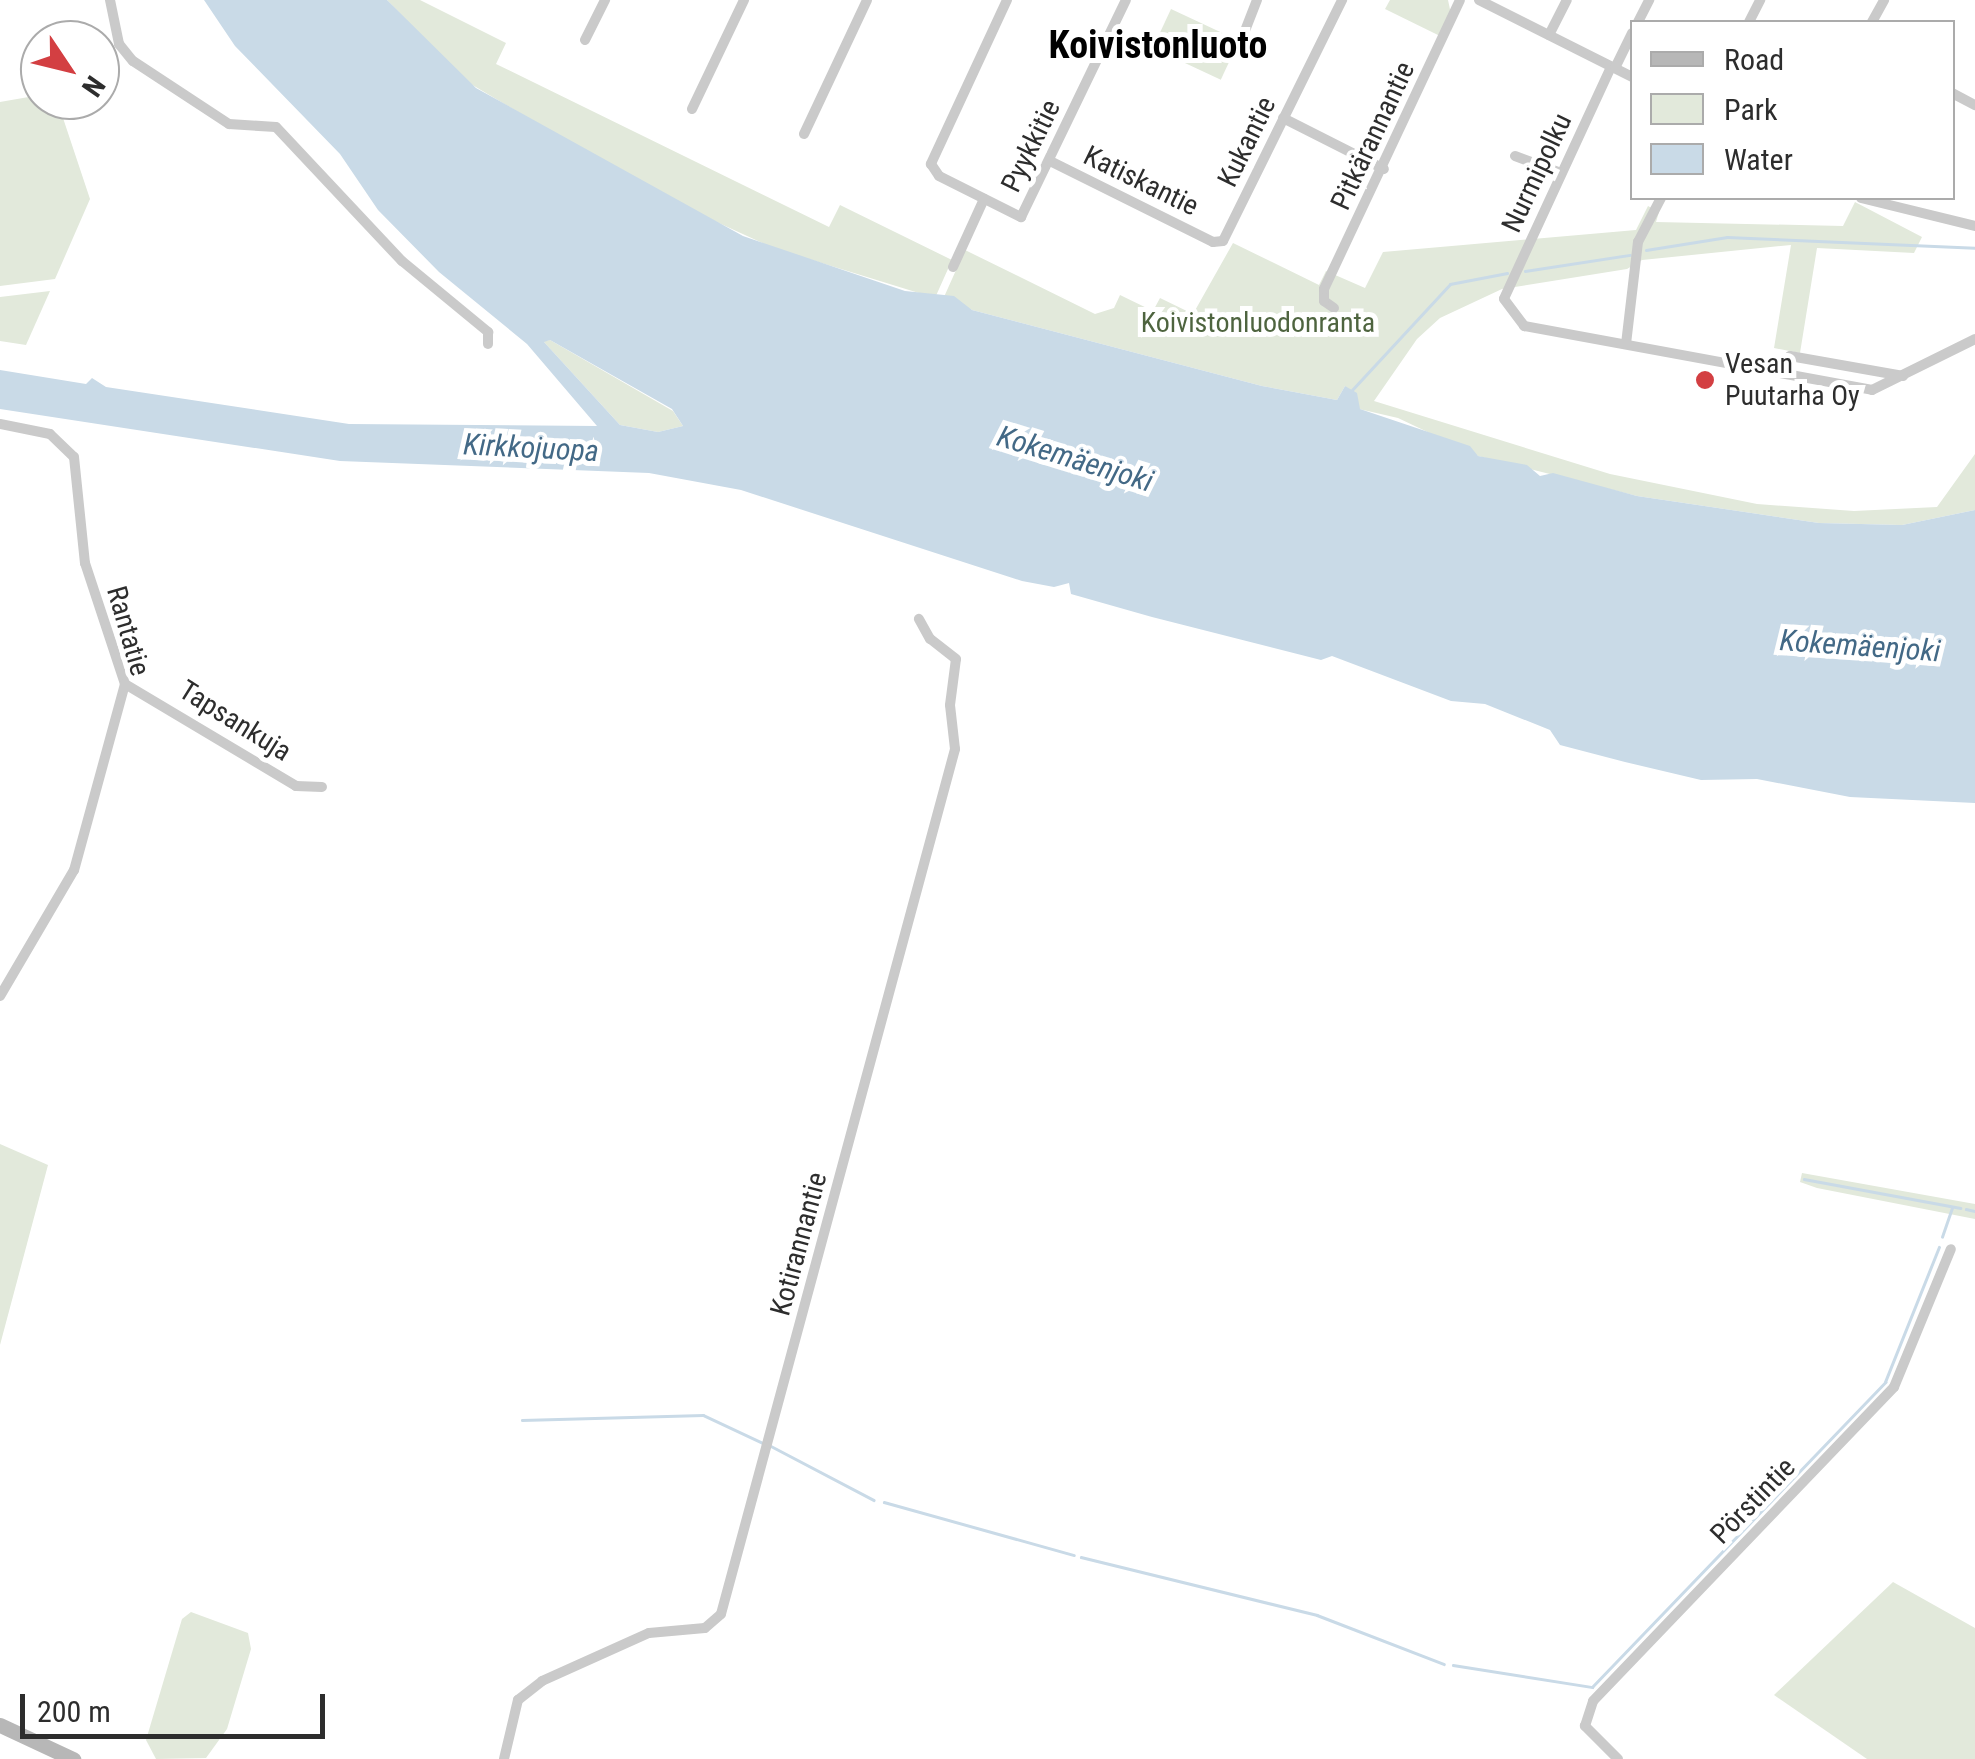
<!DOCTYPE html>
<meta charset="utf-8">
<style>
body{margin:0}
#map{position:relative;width:1975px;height:1759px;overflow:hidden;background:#fff;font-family:"Roboto Condensed",sans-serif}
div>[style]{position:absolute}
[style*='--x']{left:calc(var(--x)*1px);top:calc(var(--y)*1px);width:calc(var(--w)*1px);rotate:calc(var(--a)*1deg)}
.green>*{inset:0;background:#e2e9db;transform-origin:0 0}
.water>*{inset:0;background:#c9dae7}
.stream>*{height:2.5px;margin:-1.25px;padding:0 1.25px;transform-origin:1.25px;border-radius:1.25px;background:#c9dae7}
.minor>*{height:10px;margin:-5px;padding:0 5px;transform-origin:5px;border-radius:5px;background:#cacaca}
.secondary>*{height:15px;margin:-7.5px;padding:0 7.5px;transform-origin:7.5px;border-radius:7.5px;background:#b7b7b7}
.dots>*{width:28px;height:28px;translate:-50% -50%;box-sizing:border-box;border:5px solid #fff;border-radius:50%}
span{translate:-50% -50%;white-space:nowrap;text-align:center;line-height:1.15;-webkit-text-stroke:10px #fff;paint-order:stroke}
.street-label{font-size:28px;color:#2d2d2d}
.park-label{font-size:28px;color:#4e643f}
.poi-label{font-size:28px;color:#2d2d2d}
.left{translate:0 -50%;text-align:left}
.water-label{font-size:30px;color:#436986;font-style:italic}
.district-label{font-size:38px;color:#000;font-weight:700}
.legend{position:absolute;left:1630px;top:20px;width:325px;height:180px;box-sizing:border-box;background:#fff;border:2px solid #ababab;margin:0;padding:12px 18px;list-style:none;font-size:30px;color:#2d2d2d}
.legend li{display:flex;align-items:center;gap:20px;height:50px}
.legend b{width:50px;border:2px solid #ababab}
.north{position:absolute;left:20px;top:20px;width:100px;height:100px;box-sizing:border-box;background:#fff;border:2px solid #ababab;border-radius:50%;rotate:125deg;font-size:28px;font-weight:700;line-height:40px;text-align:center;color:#2d2d2d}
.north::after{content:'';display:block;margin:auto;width:35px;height:45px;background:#d33f42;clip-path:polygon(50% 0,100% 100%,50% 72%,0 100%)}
.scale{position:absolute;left:20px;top:1694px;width:305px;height:45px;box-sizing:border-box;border:5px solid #2d2d2d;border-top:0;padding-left:12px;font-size:30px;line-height:35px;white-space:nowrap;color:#2d2d2d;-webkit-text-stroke:8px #fff;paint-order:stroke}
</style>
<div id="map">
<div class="green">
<div style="clip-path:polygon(387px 0,420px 0,506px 43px,496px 64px,829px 227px,840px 205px,952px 260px,935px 298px,773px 248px,660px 196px,464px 80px)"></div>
<div style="clip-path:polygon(1390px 0,1448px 0,1451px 14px,1440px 36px,1385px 9px)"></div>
<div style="left:1171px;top:9px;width:75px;height:43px;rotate:25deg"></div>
<div style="clip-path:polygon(40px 95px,57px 100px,90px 199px,55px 279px,0 286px,0 102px)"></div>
<div style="clip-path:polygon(1855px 202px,1922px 237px,1914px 253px,1817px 248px,1800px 353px,1774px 348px,1791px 245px,1642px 260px,1627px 269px,1502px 289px,1440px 318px,1417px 339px,1374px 401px,1610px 474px,1757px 504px,1854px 511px,1937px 507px,1975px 454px,1975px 510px,1902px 525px,1819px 523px,1637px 496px,1478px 456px,1398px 418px,1359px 409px,1345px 386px,1337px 400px,1262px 386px,972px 310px,944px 297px,965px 250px,1095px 314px,1114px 308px,1120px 295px,1153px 311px,1160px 298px,1193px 314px,1233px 243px,1319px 285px,1326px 271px,1365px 288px,1383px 252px,1636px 230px,1648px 206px,1659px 212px,1656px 222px,1843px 226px)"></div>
<div style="clip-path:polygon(50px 291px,26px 345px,0 341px,0 297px)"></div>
<div style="clip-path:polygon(550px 340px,673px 411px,683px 426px,658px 432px,620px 425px,543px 341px)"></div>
<div style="clip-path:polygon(0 1144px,48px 1165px,0 1345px)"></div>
<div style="clip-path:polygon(1802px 1173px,1975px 1204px,1975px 1219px,1817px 1188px,1800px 1182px)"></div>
<div style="clip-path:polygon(1893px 1582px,1975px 1628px,1975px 1759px,1867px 1759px,1774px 1695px)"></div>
<div style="clip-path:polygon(191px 1612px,248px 1633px,251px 1649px,227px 1729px,206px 1758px,156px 1759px,146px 1740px,182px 1619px)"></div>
</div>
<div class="water">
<div style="clip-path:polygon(evenodd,204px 0,387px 0,476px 88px,743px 236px,905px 291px,954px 296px,972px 310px,1262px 386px,1337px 400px,1345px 386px,1357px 393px,1360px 409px,1470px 446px,1478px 456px,1527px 465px,1540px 476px,1553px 473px,1637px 496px,1819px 523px,1902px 525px,1975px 510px,1975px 803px,1850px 797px,1757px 779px,1701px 780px,1625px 762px,1560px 745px,1550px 730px,1485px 704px,1451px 701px,1332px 656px,1321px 660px,1152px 617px,1071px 594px,1069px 583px,1054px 587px,1022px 581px,741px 490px,649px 473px,340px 461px,0 409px,0 370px,86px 384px,92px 378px,106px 387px,349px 424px,597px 426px,527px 344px,439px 272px,378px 210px,340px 154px,235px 46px,204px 0,550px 340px,672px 409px,683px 426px,658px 432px,620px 425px,544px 342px,550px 340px)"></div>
</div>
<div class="stream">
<div style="--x:1646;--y:250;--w:82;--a:-9.1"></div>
<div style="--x:1727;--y:237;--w:248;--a:2.5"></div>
<div style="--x:1525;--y:271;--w:106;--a:-8.7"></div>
<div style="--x:1352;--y:390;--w:144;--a:-47.2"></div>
<div style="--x:1450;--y:284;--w:58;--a:-10.9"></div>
<div style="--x:1804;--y:1179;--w:159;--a:10.5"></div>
<div style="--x:1966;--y:1209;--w:9;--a:13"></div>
<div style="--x:1942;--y:1237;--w:31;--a:-71"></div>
<div style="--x:522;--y:1420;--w:181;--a:-1.6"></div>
<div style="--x:703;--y:1415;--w:66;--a:25"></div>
<div style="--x:771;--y:1446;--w:116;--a:27.7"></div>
<div style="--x:884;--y:1502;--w:197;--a:15.6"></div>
<div style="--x:1081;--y:1557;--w:243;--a:13.8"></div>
<div style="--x:1317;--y:1615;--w:136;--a:21.1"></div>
<div style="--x:1453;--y:1665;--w:141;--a:9"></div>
<div style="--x:1592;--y:1687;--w:423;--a:-46.1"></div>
<div style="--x:1885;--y:1382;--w:145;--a:-68.2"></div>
</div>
<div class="minor">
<div style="--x:110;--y:0;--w:45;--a:78.4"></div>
<div style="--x:119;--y:44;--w:22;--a:51"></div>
<div style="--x:133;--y:61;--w:115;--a:33.3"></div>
<div style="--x:229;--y:124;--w:47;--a:3.7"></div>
<div style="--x:276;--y:127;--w:184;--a:46.8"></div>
<div style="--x:402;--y:261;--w:112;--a:39.5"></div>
<div style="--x:488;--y:332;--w:12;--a:90"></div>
<div style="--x:1007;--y:0;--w:181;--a:114.9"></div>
<div style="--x:931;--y:164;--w:14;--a:56"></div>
<div style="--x:939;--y:176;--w:92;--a:26.6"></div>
<div style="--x:1021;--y:217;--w:241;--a:-64.2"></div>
<div style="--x:1479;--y:0;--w:171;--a:26.7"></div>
<div style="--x:1638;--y:22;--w:25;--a:-63"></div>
<div style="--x:1749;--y:22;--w:25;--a:-63"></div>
<div style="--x:1872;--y:22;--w:25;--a:-61"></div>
<div style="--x:1549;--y:35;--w:39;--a:-63"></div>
<div style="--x:585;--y:40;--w:45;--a:-63.4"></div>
<div style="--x:1241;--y:41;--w:44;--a:-68.7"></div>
<div style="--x:1611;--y:67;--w:255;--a:114.8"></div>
<div style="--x:1504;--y:299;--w:34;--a:53"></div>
<div style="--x:1524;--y:326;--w:354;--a:10.4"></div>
<div style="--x:1872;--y:390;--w:115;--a:-26.3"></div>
<div style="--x:1615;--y:68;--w:39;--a:-64"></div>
<div style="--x:1952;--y:93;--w:26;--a:28"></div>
<div style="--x:692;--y:109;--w:121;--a:-64.5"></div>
<div style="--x:1283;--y:118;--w:113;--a:26.8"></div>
<div style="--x:804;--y:134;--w:148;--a:-64.8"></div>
<div style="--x:1515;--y:156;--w:49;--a:20.3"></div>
<div style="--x:1050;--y:161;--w:182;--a:26.4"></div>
<div style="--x:1213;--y:242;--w:10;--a:-6"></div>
<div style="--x:1223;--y:241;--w:269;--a:-63.7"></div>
<div style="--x:1861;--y:198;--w:117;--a:13.8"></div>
<div style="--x:953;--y:267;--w:75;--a:-65.5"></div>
<div style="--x:1334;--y:308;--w:12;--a:-145"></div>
<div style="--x:1324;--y:301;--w:12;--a:-90"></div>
<div style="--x:1324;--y:289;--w:319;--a:-64.8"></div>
<div style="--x:1626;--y:344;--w:103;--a:-83.3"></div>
<div style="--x:1638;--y:242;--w:50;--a:-62.4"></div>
<div style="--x:1776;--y:372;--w:21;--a:-49"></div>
<div style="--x:1790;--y:356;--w:115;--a:10"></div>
<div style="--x:0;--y:424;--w:51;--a:11.3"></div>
<div style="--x:50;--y:434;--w:33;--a:44"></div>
<div style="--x:74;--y:457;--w:107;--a:84.1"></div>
<div style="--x:85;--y:563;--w:127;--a:71.7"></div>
<div style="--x:125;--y:684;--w:193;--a:105.3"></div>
<div style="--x:74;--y:870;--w:146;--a:120.4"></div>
<div style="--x:125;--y:684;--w:199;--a:30.8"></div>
<div style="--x:296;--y:786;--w:26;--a:2"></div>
<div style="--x:504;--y:1759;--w:61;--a:-76.7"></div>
<div style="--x:518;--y:1700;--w:31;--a:-38"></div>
<div style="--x:542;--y:1681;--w:117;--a:-24.2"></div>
<div style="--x:649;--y:1633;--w:56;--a:-5.1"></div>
<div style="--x:705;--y:1628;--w:21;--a:-41"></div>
<div style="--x:721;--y:1614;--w:896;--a:-74.86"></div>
<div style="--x:955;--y:749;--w:44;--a:-96.5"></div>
<div style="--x:950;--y:705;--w:46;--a:-82.6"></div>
<div style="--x:956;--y:659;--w:33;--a:-142"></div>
<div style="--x:930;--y:639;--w:23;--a:-119"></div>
<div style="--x:1618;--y:1759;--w:47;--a:-135"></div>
<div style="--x:1585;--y:1726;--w:26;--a:-72"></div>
<div style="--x:1593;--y:1701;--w:435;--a:-46.2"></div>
<div style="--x:1894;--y:1387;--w:149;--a:-67.6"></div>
</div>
<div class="secondary">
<div style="--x:0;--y:1725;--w:81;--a:25"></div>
</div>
<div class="dots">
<div style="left:1705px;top:380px;background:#d33f42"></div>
</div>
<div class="street-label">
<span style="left:1373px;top:136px;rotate:-65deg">Pitkärannantie</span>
<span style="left:1247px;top:142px;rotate:-64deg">Kukantie</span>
<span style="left:1031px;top:146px;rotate:-64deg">Pyykkitie</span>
<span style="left:1537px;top:173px;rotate:-65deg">Nurmipolku</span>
<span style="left:1141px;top:181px;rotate:26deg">Katiskantie</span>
<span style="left:128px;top:631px;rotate:74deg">Rantatie</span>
<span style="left:235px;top:721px;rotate:32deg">Tapsankuja</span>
<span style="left:799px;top:1244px;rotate:-75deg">Kotirannantie</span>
<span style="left:1753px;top:1501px;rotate:-46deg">Pörstintie</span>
</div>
<div class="park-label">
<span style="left:1258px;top:323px">Koivistonluodonranta</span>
</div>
<div class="poi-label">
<span class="left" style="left:1725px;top:380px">Vesan<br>Puutarha Oy</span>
</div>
<div class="water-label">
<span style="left:531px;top:448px;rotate:3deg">Kirkkojuopa</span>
<span style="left:1075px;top:459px;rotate:17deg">Kokemäenjoki</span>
<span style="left:1860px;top:646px;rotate:4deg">Kokemäenjoki</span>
</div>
<div class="district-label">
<span style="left:1158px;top:46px">Koivistonluoto</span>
</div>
<ul class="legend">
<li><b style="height:12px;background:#b7b7b7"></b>Road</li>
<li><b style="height:28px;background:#e2e9db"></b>Park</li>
<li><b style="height:28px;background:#c9dae7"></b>Water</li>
</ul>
<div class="north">N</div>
<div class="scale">200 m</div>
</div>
